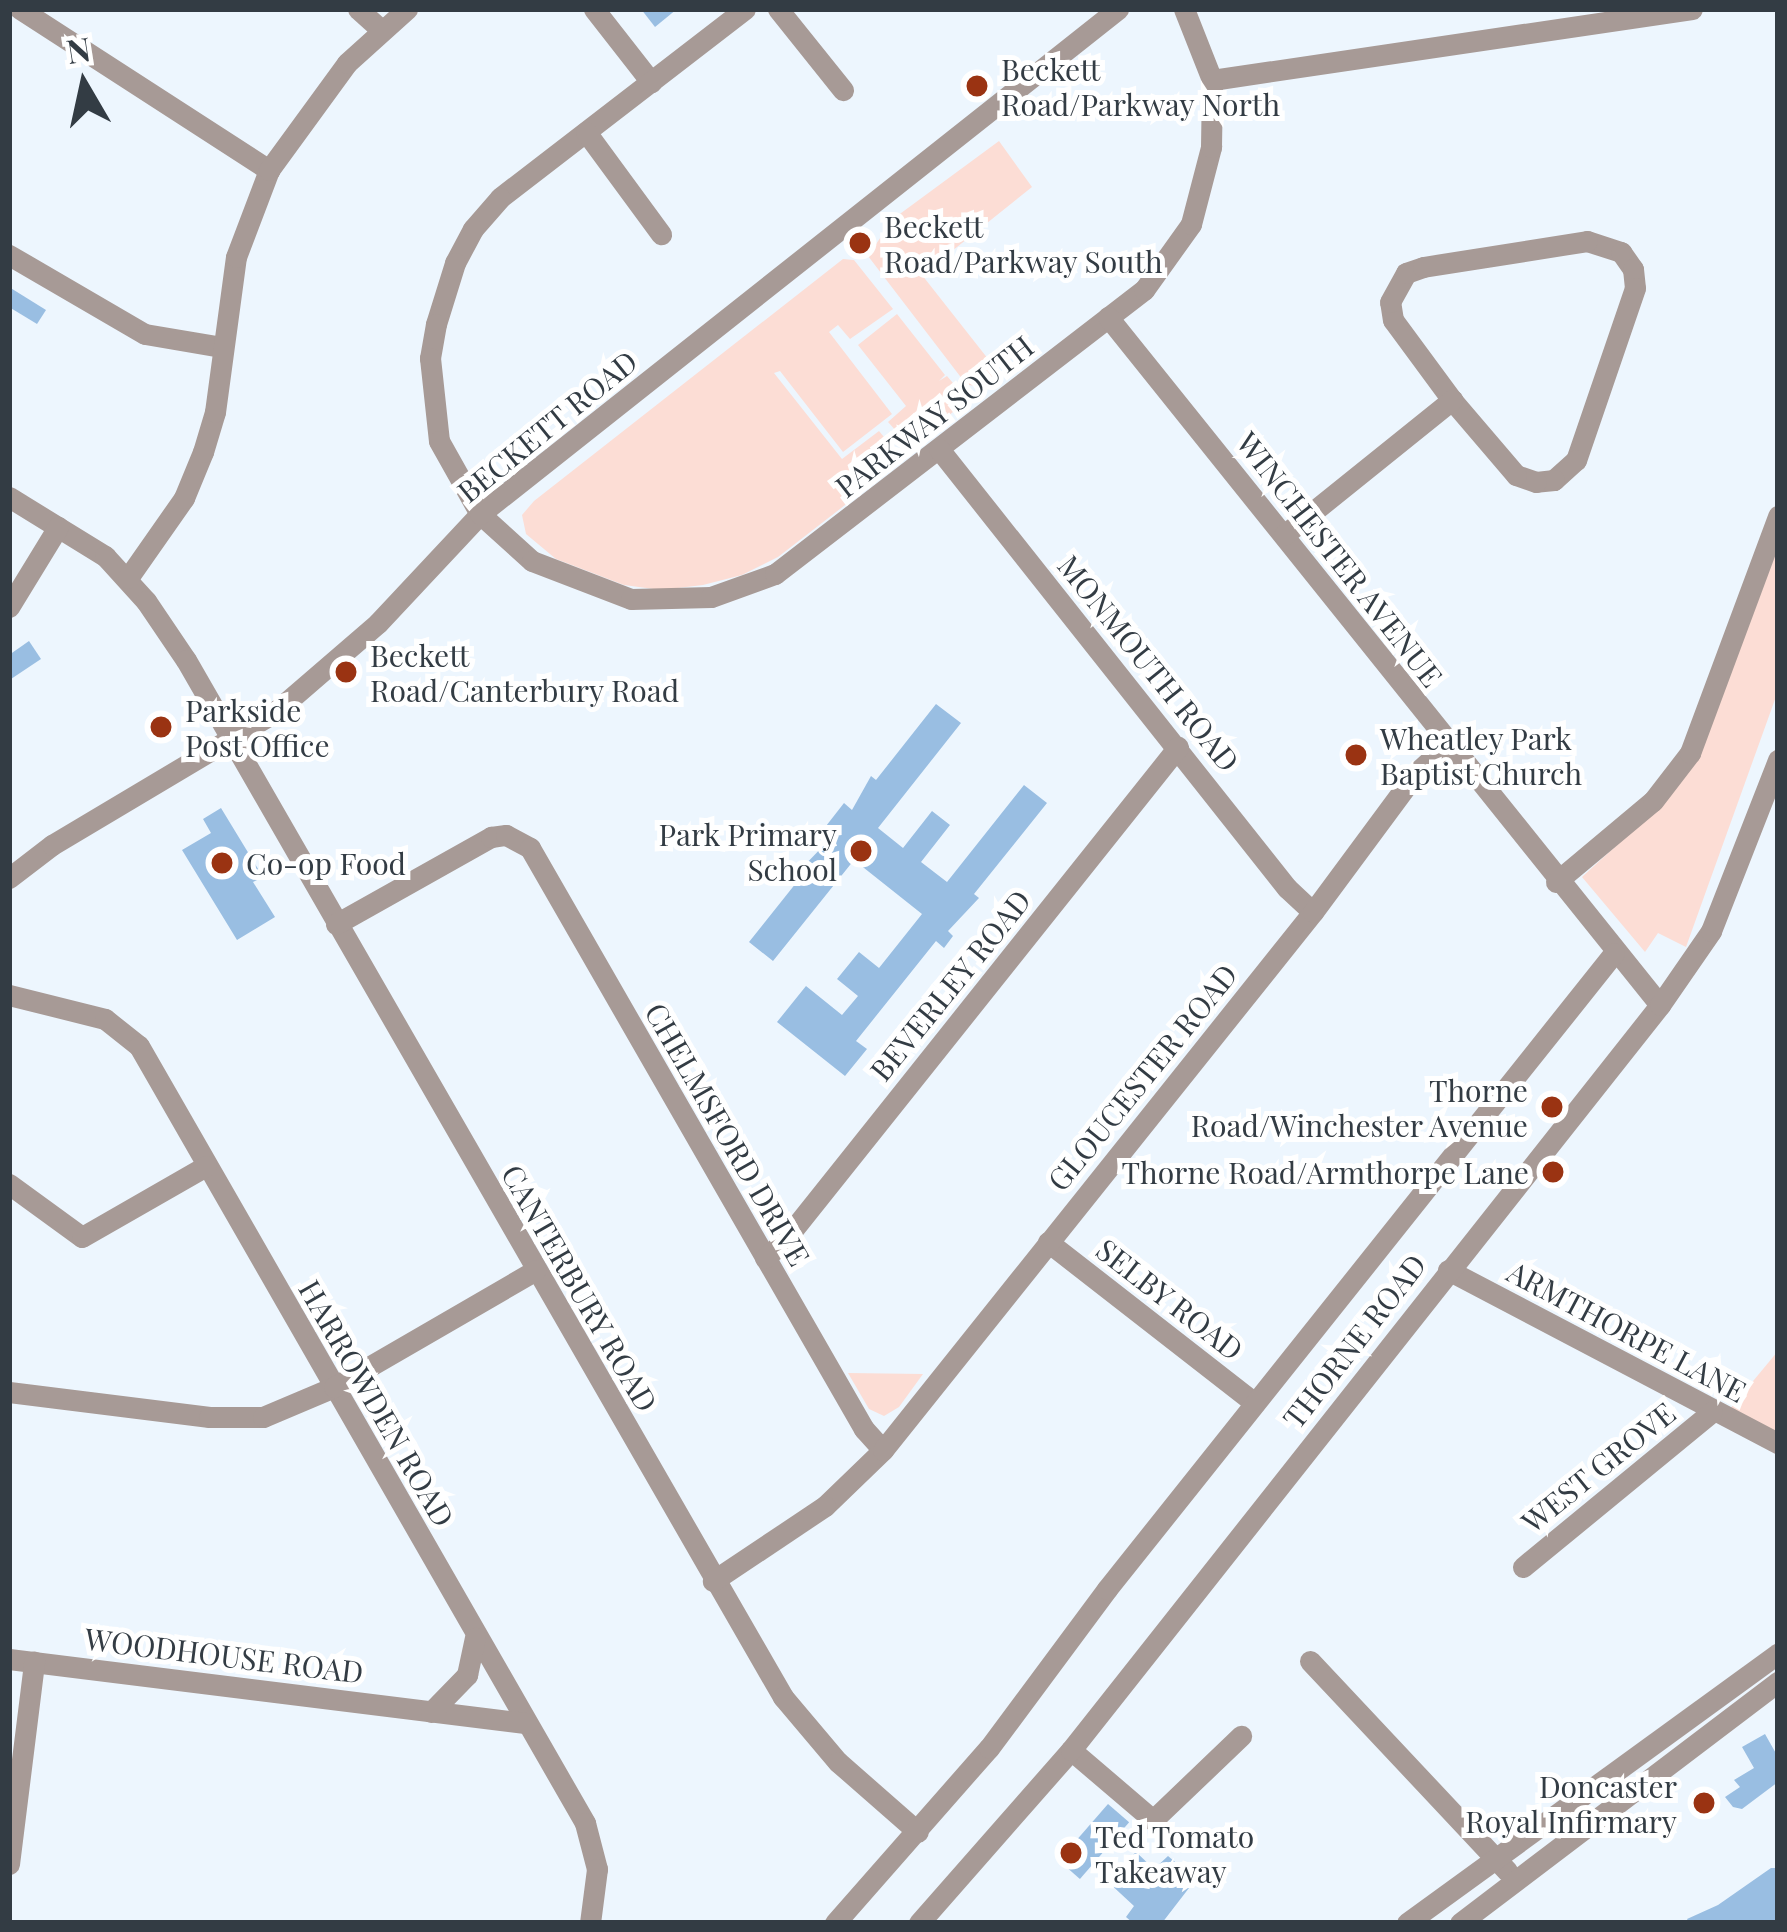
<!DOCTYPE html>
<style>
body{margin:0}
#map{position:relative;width:1787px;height:1932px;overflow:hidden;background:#edf6fe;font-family:"Playfair Display",serif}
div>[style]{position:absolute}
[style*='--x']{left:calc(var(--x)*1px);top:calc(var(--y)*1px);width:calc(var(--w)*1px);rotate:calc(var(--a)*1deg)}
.green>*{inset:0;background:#fcddd5}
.building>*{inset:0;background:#99bee2;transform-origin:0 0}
.minor>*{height:21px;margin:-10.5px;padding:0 10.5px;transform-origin:10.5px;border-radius:10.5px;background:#a79a96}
.dots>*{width:33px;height:33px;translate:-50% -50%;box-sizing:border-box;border:6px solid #fff;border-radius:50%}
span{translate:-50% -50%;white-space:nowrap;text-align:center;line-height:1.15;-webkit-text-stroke:10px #fff;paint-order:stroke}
.poi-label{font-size:30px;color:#333c44}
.left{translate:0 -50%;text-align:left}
.right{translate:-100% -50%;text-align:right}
.street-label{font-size:30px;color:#333c44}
.frame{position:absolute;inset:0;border:12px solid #333c44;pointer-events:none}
.north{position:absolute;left:24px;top:24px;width:120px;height:120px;-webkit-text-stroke:9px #fff;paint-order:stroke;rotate:351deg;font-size:33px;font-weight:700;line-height:48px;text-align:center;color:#333c44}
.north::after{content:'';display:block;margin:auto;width:42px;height:54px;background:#333c44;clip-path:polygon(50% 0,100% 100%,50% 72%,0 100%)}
</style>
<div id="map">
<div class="green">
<div style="clip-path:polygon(999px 141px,1032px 187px,922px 275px,996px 369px,998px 377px,990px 377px,985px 389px,966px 384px,868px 256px,893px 219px)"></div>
<div style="clip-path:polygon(843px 259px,854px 260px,893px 309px,850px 339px,838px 325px,829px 332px,892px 414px,843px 452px,780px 371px,774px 373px,842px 459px,879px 431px,894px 449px,876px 481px,778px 557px,742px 575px,703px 585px,661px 590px,624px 585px,556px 559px,526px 534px,522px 515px,534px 501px)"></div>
<div style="clip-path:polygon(897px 314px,945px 375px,939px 381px,947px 376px,964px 396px,964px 402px,926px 436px,906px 442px,888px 422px,906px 406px,858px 345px)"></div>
<div style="clip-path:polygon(1778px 547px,1778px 691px,1686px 947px,1658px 933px,1645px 952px,1582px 877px,1654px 811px,1699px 758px)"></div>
<div style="clip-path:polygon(1778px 1351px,1778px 1433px,1729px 1410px)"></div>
<div style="clip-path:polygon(848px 1373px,923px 1374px,899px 1407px,884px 1416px,869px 1409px)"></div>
</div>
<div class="building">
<div style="clip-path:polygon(641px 9px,677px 9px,655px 27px)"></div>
<div style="clip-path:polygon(9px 287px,46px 310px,37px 324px,9px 307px)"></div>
<div style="clip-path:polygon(29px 641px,41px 659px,11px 679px,9px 655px)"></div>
<div style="clip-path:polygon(936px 704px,961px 723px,878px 828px,903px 848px,932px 811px,950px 825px,921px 862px,947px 882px,1024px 785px,1047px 803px,974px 894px,979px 898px,948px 931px,953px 936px,944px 948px,936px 941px,856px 1041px,867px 1049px,845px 1076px,777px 1022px,806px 986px,842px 1015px,858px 996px,837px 979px,859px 952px,879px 968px,922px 914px,854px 860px,773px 961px,749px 942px,804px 873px,800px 870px,827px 842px,819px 835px,844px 803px,852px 810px,871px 776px,876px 780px)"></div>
<div style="clip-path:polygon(221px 808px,263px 877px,253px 882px,275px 917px,237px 940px,182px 850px,211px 833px,203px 819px)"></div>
<div style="clip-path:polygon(1765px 1734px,1778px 1757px,1778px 1782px,1742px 1809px,1733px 1807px,1725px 1797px,1740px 1787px,1734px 1780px,1754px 1768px,1742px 1747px)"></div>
<div style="left:1108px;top:1804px;width:28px;height:75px;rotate:41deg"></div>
<div style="clip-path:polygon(1136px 1852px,1154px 1869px,1168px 1856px,1187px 1872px,1181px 1880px,1189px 1888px,1162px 1923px,1133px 1923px,1126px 1917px,1134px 1906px,1107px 1881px)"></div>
<div style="clip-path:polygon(1771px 1868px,1778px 1868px,1778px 1923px,1689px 1923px,1687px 1919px,1718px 1905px)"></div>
</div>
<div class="minor">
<div style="--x:20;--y:9;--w:297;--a:32.9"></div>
<div style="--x:358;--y:9;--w:31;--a:42"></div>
<div style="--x:594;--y:9;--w:93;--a:52"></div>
<div style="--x:745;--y:9;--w:309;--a:142.4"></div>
<div style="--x:500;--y:198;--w:41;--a:131.1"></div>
<div style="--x:473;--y:229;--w:38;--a:118"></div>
<div style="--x:455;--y:263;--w:64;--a:107.3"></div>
<div style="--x:436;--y:324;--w:35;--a:100"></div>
<div style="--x:430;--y:358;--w:83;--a:83.8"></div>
<div style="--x:439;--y:441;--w:84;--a:60.7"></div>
<div style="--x:480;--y:514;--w:70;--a:42.1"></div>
<div style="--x:532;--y:561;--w:106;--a:21"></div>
<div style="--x:631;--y:599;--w:80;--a:-1.4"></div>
<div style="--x:711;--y:597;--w:68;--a:-19.8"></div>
<div style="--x:775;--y:574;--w:466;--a:-37.6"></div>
<div style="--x:1144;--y:290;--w:81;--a:-54.5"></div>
<div style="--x:1191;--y:224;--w:80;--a:-75.4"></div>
<div style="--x:1211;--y:147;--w:67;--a:-89.1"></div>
<div style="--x:1212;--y:80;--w:76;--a:-111.5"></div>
<div style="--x:778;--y:9;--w:104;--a:51.3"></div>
<div style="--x:1212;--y:80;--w:485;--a:-8.4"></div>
<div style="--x:586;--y:132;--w:127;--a:53.7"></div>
<div style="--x:1587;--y:241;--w:36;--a:18"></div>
<div style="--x:1621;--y:252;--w:21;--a:55"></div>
<div style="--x:1633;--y:269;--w:19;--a:84"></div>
<div style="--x:1635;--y:288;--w:182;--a:108.9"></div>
<div style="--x:1576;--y:460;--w:30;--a:138"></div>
<div style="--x:1554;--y:480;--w:18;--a:174"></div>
<div style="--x:1536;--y:482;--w:21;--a:-161"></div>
<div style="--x:1516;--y:475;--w:99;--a:-130.5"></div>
<div style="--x:1452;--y:400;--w:99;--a:-126.4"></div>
<div style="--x:1393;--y:320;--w:18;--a:-99"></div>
<div style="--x:1390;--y:302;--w:33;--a:-61"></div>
<div style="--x:1406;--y:273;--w:18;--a:-19"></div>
<div style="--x:1423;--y:267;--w:166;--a:-9"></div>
<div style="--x:9;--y:255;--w:157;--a:30.2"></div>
<div style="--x:145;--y:334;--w:77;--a:9.7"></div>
<div style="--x:1108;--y:317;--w:882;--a:51.26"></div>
<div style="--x:939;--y:449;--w:560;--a:51.6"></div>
<div style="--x:1287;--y:888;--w:35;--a:43"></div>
<div style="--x:9;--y:497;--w:113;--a:31.6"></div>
<div style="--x:105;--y:556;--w:61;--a:47.7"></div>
<div style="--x:146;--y:601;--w:71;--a:55.9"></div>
<div style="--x:186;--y:660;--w:1197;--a:60.07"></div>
<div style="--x:783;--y:1697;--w:85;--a:49.8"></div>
<div style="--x:838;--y:1762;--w:106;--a:41.2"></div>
<div style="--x:1284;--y:535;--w:216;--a:-38.8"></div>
<div style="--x:128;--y:578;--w:98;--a:-55"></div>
<div style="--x:184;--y:498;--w:50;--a:-67.6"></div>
<div style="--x:203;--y:452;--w:42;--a:-73.3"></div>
<div style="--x:215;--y:412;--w:156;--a:-82.3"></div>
<div style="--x:236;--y:257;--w:93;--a:-69.2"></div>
<div style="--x:269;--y:170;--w:132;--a:-53.9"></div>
<div style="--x:347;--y:63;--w:81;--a:-42"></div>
<div style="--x:9;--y:607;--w:94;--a:-58.5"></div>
<div style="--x:9;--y:878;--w:54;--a:-37.5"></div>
<div style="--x:52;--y:845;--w:260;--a:-30.8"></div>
<div style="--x:275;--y:712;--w:136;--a:-40.8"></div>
<div style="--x:378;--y:623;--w:149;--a:-46.9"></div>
<div style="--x:480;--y:514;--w:814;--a:-38.36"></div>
<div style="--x:1556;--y:882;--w:126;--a:-39.9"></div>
<div style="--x:1653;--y:801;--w:61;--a:-52.4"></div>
<div style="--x:1690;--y:753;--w:253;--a:-69.6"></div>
<div style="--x:336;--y:924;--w:178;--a:-29.3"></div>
<div style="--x:491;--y:837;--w:15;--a:-8"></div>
<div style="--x:506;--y:835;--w:27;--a:28"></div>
<div style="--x:530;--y:848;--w:670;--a:60.11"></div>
<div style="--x:864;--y:1429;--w:28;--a:48"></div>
<div style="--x:883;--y:1450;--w:81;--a:136"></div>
<div style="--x:825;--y:1506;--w:135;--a:146.2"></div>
<div style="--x:9;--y:995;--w:99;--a:14"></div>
<div style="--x:105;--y:1019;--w:43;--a:38.5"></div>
<div style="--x:139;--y:1046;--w:896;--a:60.14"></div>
<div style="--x:585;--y:1823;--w:48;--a:75.4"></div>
<div style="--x:597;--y:1869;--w:54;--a:97.4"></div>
<div style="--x:9;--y:1184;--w:90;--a:36"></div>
<div style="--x:82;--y:1237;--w:143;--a:-29.8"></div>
<div style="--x:1048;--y:1242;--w:262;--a:37.9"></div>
<div style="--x:765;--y:1258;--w:25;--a:-42"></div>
<div style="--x:784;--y:1241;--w:632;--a:-51.43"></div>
<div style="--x:1448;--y:1270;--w:373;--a:27.7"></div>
<div style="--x:9;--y:1392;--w:202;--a:7.1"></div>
<div style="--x:209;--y:1417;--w:54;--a:0"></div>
<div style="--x:263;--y:1417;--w:77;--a:-22.9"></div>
<div style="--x:334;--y:1387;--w:233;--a:-30.1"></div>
<div style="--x:883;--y:1450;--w:689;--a:-51.37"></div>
<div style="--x:1313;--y:912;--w:172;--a:-53.5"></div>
<div style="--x:1415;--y:774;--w:45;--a:-42.3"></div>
<div style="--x:1523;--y:1567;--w:244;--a:-39.4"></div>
<div style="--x:9;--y:1659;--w:520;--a:7.07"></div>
<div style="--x:1310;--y:1661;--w:288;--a:46.8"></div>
<div style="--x:431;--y:1712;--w:52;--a:-45.8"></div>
<div style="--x:467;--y:1675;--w:38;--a:-78"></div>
<div style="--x:1071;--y:1750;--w:108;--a:40.5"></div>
<div style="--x:1153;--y:1820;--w:122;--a:-43.7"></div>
<div style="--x:9;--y:1864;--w:204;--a:-82.9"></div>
<div style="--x:835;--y:1923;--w:233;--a:-48.7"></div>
<div style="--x:989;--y:1748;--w:198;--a:-53.4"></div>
<div style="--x:1107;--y:1589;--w:813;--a:-51.44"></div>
<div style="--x:919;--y:1923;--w:230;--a:-48.7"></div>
<div style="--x:1071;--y:1750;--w:950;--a:-51.67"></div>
<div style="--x:1660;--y:1005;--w:90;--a:-55.4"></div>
<div style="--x:1711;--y:931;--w:184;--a:-68.6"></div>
<div style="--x:1407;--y:1923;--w:459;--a:-36"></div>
<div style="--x:1460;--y:1923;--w:399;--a:-37.2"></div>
</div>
<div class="dots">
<div style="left:977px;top:86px;background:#9a3312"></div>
<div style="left:860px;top:243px;background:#9a3312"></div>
<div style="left:346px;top:672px;background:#9a3312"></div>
<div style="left:161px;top:727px;background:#9a3312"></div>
<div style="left:1356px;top:755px;background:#9a3312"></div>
<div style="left:861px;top:851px;background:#9a3312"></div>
<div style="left:222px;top:863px;background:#9a3312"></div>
<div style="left:1552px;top:1107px;background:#9a3312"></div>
<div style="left:1553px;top:1172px;background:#9a3312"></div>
<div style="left:1704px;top:1803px;background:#9a3312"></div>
<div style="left:1071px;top:1853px;background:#9a3312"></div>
</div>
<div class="poi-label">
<span class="left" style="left:1001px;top:86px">Beckett<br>Road/Parkway North</span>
<span class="left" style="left:884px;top:243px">Beckett<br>Road/Parkway South</span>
<span class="left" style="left:370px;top:672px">Beckett<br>Road/Canterbury Road</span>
<span class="left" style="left:185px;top:727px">Parkside<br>Post Office</span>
<span class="left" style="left:1380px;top:755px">Wheatley Park<br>Baptist Church</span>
<span class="right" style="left:837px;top:851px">Park Primary<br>School</span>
<span class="left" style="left:246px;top:863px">Co-op Food</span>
<span class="right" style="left:1528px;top:1107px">Thorne<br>Road/Winchester Avenue</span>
<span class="right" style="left:1529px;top:1172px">Thorne Road/Armthorpe Lane</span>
<span class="right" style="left:1677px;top:1803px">Doncaster<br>Royal Infirmary</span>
<span class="left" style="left:1095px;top:1853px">Ted Tomato<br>Takeaway</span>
</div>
<div class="street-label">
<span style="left:934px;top:416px;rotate:-38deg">PARKWAY SOUTH</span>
<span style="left:547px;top:426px;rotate:-39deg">BECKETT ROAD</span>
<span style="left:1340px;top:559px;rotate:52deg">WINCHESTER AVENUE</span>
<span style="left:1149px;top:663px;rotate:51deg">MONMOUTH ROAD</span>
<span style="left:950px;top:985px;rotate:-51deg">BEVERLEY ROAD</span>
<span style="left:1142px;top:1077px;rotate:-51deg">GLOUCESTER ROAD</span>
<span style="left:728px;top:1134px;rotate:60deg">CHELMSFORD DRIVE</span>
<span style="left:580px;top:1288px;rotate:60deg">CANTERBURY ROAD</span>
<span style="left:1170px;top:1299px;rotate:38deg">SELBY ROAD</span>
<span style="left:1627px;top:1331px;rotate:28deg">ARMTHORPE LANE</span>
<span style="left:1354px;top:1341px;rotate:-52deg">THORNE ROAD</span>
<span style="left:377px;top:1403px;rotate:60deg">HARROWDEN ROAD</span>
<span style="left:1598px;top:1467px;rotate:-39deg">WEST GROVE</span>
<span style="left:224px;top:1655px;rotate:7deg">WOODHOUSE ROAD</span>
</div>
<div class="frame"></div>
<div class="north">N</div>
</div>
